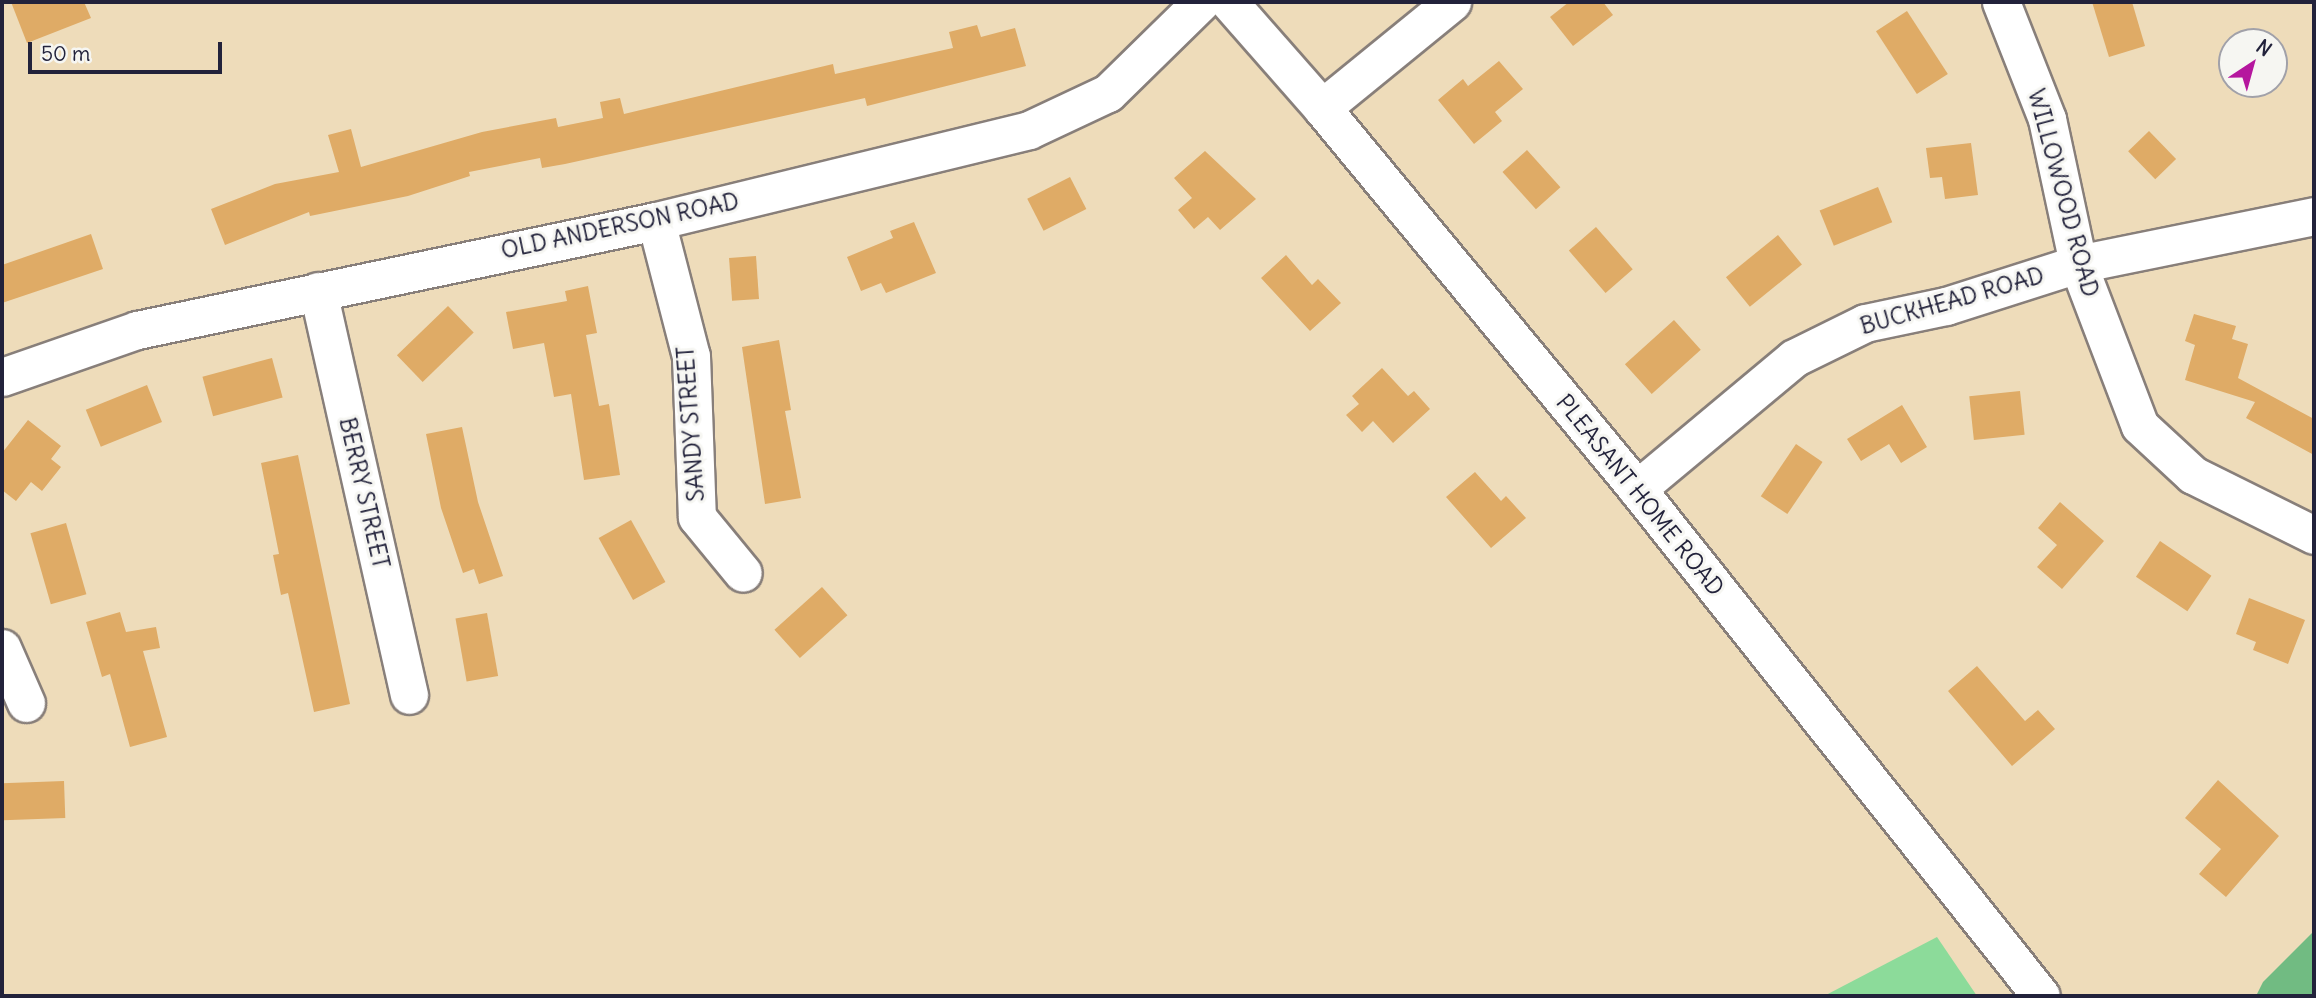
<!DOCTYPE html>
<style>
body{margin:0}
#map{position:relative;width:2316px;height:998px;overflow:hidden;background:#eedcba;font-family:Delius,sans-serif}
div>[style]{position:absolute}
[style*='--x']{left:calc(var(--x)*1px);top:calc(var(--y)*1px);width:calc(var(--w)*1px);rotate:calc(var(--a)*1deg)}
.green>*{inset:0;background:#8cdb9a}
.forest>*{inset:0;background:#71bb82}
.building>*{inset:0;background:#dfab66;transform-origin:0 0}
.roads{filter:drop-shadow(2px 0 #887f7a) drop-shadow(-2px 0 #887f7a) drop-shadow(0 2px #887f7a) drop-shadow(0 -2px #887f7a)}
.minor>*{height:37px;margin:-18.5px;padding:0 18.5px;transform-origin:18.5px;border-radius:18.5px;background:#fff}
span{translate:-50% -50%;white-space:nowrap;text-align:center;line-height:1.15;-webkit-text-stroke:6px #f6f6f2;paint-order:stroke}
.street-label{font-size:23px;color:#22223b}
.frame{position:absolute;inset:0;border:4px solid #22223b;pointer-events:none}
.north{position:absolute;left:2218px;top:28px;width:70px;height:70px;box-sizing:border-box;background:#f6f6f2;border:2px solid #a1a1a9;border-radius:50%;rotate:36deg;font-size:19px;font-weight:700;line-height:28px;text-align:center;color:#22223b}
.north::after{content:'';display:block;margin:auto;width:24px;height:32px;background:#b5179e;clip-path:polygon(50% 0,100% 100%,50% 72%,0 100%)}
.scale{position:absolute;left:28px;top:42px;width:194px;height:32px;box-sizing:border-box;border:4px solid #22223b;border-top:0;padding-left:9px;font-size:21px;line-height:24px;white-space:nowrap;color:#22223b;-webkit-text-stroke:5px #f6f6f2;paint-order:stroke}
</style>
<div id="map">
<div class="green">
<div style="clip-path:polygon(1937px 937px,1977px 996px,1824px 996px)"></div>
</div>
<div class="forest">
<div style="clip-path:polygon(2314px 931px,2314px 996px,2256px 996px,2263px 982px)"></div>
</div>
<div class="building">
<div style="clip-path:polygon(11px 2px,84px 2px,91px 18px,27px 43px)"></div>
<div style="clip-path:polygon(1569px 2px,1603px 2px,1613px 15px,1573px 46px,1550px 17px)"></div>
<div style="clip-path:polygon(2092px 2px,2132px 2px,2145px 46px,2109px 57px)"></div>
<div style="left:1907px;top:11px;width:75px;height:37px;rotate:57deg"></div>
<div style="clip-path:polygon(977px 25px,981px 37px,1015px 28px,1026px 66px,867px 106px,865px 98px,565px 164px,542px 168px,540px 158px,469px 172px,470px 176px,408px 196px,310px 216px,309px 212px,225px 245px,211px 209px,275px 184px,339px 172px,328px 135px,351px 129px,361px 167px,482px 132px,556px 118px,558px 127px,603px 118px,600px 102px,620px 98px,624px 114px,833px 64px,835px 74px,953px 48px,949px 32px)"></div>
<div style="clip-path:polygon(1499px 61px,1523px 89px,1495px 112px,1502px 121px,1474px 144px,1438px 100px,1463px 79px,1468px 86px)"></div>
<div style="left:2149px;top:131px;width:39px;height:29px;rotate:46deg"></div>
<div style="clip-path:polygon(1971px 143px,1978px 195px,1945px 199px,1942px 177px,1930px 178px,1926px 148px)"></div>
<div style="left:1527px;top:150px;width:50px;height:33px;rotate:48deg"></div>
<div style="clip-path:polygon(1205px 151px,1256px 199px,1220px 230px,1208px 217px,1194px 229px,1178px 210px,1192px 198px,1174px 178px)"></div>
<div style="left:1070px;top:177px;width:36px;height:48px;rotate:63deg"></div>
<div style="left:1878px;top:187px;width:38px;height:63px;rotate:68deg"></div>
<div style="clip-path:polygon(914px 222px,936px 273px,886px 293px,881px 283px,861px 291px,847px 257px,893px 238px,890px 231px)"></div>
<div style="left:1596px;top:227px;width:56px;height:36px;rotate:49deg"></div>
<div style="clip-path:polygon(91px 234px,103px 269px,2px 303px,2px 265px)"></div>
<div style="left:1778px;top:235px;width:38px;height:67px;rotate:51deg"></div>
<div style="clip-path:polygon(1286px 255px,1312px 285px,1318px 279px,1341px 303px,1310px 331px,1261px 278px)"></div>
<div style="left:756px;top:256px;width:43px;height:27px;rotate:86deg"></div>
<div style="clip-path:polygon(588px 286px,597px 333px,586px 335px,599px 406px,609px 404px,620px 475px,584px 480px,571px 394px,554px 397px,544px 343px,513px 349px,506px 312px,567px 301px,565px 291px)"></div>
<div style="left:448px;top:306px;width:37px;height:71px;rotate:46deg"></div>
<div style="clip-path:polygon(2194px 314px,2236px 326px,2232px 339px,2248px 344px,2238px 378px,2314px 419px,2314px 455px,2246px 418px,2255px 402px,2185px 380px,2195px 345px,2185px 341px)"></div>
<div style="left:1674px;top:320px;width:40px;height:66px;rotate:48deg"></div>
<div style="clip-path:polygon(779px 340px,791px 410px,785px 411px,801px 498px,765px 504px,742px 347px)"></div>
<div style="left:272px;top:358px;width:41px;height:72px;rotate:75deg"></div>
<div style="clip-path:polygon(1382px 368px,1408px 396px,1414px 391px,1430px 409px,1393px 443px,1373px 421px,1362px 432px,1346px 415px,1359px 404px,1352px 396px)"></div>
<div style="left:147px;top:385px;width:40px;height:66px;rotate:68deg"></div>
<div style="left:2020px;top:391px;width:44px;height:51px;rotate:84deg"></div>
<div style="clip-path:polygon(1902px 405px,1927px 447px,1901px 463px,1889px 444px,1861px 461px,1847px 439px)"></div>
<div style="clip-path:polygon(28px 420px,61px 446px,51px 459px,61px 467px,42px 491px,31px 482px,16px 501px,2px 490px,2px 453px)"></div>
<div style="clip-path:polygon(462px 427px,478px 502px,503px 576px,479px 584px,474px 569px,463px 573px,441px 508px,426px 434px)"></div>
<div style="left:1796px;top:444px;width:32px;height:63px;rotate:34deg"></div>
<div style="clip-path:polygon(298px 455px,350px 704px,314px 712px,288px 593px,281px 595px,273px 555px,279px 554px,261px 463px)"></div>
<div style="clip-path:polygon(1475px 472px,1501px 501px,1506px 496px,1526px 518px,1491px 548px,1446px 497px)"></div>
<div style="clip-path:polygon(2060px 502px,2104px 541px,2062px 589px,2037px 567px,2057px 545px,2038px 528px)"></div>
<div style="left:631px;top:520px;width:71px;height:37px;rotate:61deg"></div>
<div style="left:66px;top:523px;width:74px;height:37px;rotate:74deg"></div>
<div style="left:2160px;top:541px;width:62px;height:43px;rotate:34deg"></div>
<div style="left:822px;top:587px;width:38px;height:64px;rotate:48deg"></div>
<div style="clip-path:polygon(2249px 598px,2305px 620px,2288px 664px,2253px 650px,2256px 642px,2236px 634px)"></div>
<div style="clip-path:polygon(120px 612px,126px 632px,156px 627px,160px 648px,143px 651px,167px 737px,130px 747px,110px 674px,102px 677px,86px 622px)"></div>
<div style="left:487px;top:613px;width:64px;height:32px;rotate:80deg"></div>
<div style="clip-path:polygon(1977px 666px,2025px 721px,2038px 710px,2055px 729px,2012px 766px,1948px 691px)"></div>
<div style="clip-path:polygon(2218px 780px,2279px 836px,2226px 897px,2199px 874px,2221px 849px,2185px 818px)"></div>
<div style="left:64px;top:781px;width:37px;height:62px;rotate:88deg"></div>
</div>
<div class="roads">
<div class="minor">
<div style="--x:1229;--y:2;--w:141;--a:48.7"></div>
<div style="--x:1322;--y:108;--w:494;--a:50.4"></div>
<div style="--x:1637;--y:489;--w:648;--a:51.45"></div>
<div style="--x:2001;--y:2;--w:126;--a:68.5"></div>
<div style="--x:2047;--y:119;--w:148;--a:77.9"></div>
<div style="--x:2078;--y:264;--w:173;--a:69.1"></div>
<div style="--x:2140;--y:426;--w:72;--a:42.8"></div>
<div style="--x:2193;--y:475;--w:135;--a:26.4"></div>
<div style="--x:1322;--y:108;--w:168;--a:-39.2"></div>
<div style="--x:656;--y:221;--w:139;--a:75.5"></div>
<div style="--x:691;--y:356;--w:161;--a:87.9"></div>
<div style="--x:697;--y:517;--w:72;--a:50.6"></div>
<div style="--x:318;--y:291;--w:414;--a:77.3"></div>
<div style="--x:2;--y:377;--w:143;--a:-19.2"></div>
<div style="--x:137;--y:330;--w:530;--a:-11.86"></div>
<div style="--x:656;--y:221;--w:384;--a:-13.7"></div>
<div style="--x:1029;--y:130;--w:87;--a:-25.1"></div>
<div style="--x:1108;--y:93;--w:130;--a:-44.4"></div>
<div style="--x:1637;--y:489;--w:204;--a:-39.8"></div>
<div style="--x:1794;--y:358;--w:79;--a:-26.2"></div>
<div style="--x:1865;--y:323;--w:83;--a:-11.9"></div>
<div style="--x:1946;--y:306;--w:139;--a:-17.7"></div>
<div style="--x:2078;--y:264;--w:241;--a:-11.5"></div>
<div style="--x:2;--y:648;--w:60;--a:66.4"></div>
</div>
</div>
<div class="street-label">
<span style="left:2063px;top:193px;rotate:75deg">WILLOWOOD ROAD</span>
<span style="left:620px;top:226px;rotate:-12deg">OLD ANDERSON ROAD</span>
<span style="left:1952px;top:301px;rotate:-16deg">BUCKHEAD ROAD</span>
<span style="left:691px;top:424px;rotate:-94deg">SANDY STREET</span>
<span style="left:364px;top:493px;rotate:77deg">BERRY STREET</span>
<span style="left:1640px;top:495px;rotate:51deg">PLEASANT HOME ROAD</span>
</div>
<div class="frame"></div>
<div class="north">N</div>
<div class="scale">50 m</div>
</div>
